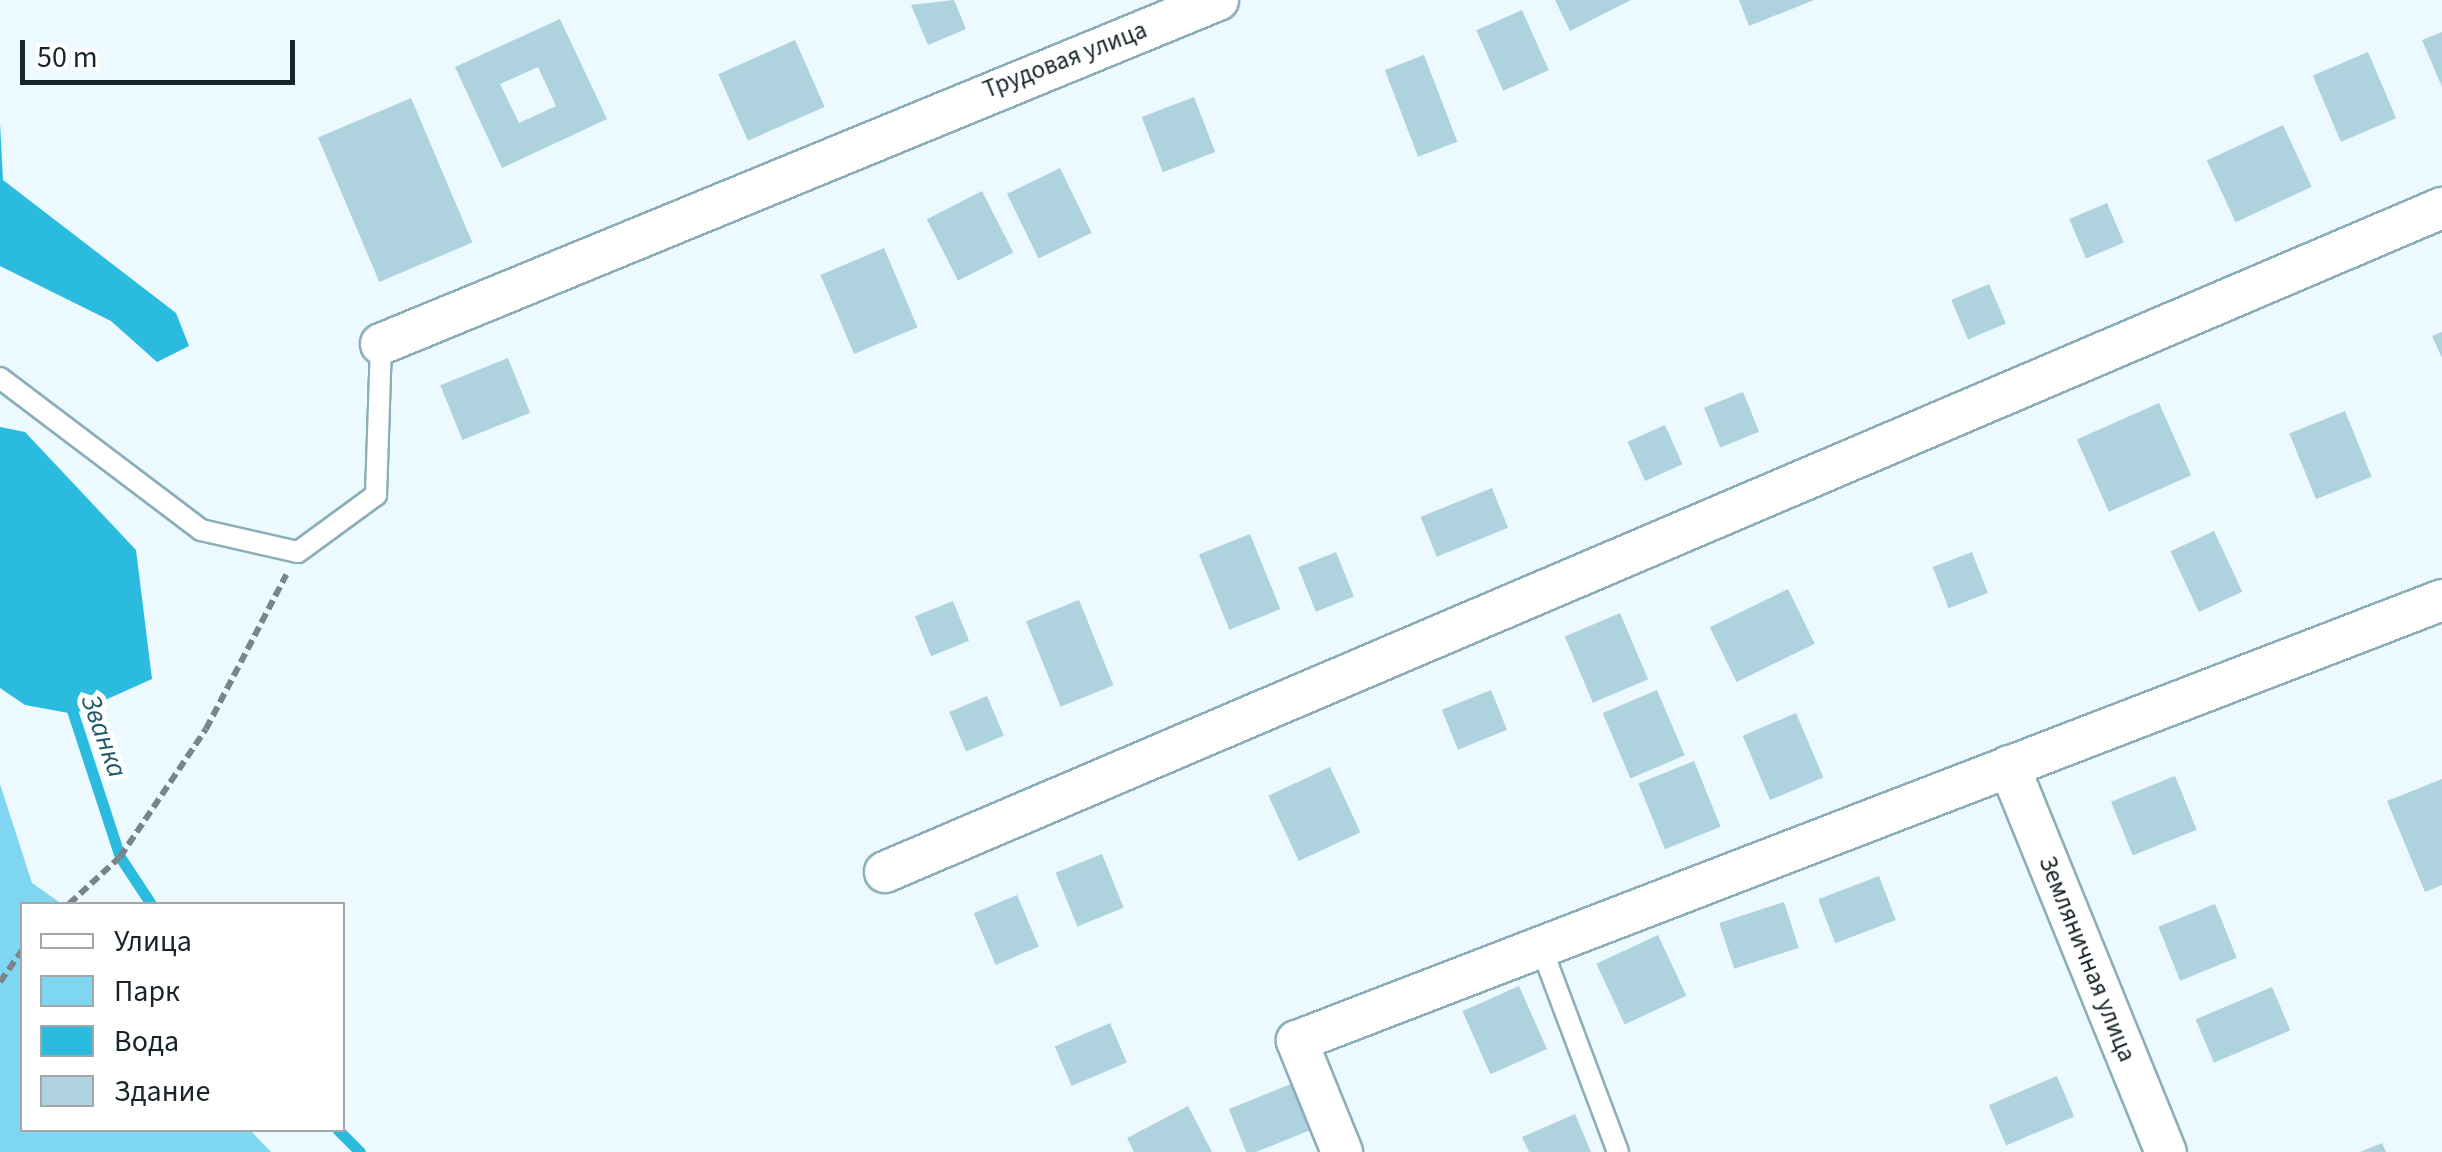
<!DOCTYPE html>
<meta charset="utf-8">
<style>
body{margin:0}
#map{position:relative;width:2442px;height:1152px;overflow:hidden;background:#ecfaff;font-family:"Source Sans 3",sans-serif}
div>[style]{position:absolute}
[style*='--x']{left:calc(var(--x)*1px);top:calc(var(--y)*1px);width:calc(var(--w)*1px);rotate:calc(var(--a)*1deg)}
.green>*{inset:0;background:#7fd6f0}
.water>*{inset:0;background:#2abbde}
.stream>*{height:11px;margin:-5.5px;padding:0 5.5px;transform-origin:5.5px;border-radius:5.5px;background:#2abbde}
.building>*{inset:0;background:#aed2de;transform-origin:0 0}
.path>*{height:6px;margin-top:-3px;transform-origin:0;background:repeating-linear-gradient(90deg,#78858a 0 10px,transparent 0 15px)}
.roads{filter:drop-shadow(2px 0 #8baeb9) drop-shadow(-2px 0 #8baeb9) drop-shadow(0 2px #8baeb9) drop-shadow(0 -2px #8baeb9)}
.lane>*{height:20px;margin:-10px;padding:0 10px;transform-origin:10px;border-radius:10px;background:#fff}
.street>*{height:40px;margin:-20px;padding:0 20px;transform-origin:20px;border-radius:20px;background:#fff}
span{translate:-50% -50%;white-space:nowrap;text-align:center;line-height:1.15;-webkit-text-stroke:10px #fff;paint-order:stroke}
.street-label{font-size:25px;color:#172429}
.water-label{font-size:28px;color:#225968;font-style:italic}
.legend{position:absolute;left:20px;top:902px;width:325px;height:230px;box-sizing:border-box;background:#fff;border:2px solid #a2a7a9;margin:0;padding:12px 18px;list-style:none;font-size:30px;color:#172429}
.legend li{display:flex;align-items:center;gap:20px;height:50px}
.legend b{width:50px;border:2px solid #a2a7a9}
.scale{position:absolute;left:20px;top:40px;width:275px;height:45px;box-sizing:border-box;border:5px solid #172429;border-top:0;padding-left:12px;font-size:30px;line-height:35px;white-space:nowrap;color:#172429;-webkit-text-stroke:8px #fff;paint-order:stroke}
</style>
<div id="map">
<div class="green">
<div style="clip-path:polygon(0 784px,32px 883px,62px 904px,22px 904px,22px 1130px,250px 1130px,271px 1152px,0 1152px)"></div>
</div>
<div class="water">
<div style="clip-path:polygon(0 123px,3px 180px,176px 313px,189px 346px,157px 362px,111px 321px,0 266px)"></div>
<div style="clip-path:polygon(0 427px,25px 432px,136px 550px,152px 679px,74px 714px,25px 705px,0 688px)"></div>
</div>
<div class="stream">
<div style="--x:69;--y:701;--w:164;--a:71.9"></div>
<div style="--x:120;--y:857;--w:56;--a:56.6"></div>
<div style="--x:338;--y:1130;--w:31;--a:45"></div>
</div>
<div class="building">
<div style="clip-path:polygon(954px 0,966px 29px,928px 45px,911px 5px)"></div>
<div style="clip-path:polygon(1555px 0,1631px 0,1570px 31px)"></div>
<div style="clip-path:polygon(1739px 0,1814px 0,1749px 26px)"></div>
<div style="left:1522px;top:10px;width:66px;height:50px;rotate:66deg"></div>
<div style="clip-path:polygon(evenodd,560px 19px,607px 119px,502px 168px,455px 67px,560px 19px,538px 67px,556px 106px,519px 123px,500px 84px,538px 67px)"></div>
<div style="clip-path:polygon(2442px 32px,2442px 87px,2422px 40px)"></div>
<div style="left:795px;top:40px;width:73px;height:84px;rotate:66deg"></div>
<div style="left:2368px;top:52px;width:72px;height:60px;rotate:67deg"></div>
<div style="left:1424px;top:55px;width:93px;height:42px;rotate:69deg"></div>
<div style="left:1194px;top:97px;width:59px;height:56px;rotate:69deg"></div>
<div style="left:411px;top:98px;width:157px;height:101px;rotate:67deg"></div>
<div style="left:2283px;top:125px;width:68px;height:84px;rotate:65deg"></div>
<div style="left:1060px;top:168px;width:72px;height:59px;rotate:64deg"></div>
<div style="left:982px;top:191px;width:69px;height:62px;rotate:63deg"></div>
<div style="left:2107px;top:203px;width:43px;height:41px;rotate:67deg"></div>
<div style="left:884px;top:248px;width:86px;height:69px;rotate:67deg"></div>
<div style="left:1989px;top:284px;width:43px;height:41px;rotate:67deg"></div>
<div style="clip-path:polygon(2442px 332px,2442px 358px,2432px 336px)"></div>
<div style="left:508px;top:358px;width:59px;height:73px;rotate:68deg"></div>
<div style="left:1743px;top:392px;width:43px;height:42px;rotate:68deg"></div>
<div style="left:2159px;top:403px;width:79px;height:90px;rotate:66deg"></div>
<div style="left:2345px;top:411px;width:71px;height:60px;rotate:68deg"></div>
<div style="left:1665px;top:425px;width:43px;height:41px;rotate:66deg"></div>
<div style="left:1492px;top:488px;width:43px;height:77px;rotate:68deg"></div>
<div style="left:2214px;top:531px;width:67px;height:48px;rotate:65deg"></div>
<div style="left:1250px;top:534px;width:81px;height:55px;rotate:68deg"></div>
<div style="left:1336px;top:552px;width:48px;height:41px;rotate:68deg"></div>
<div style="left:1972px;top:552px;width:44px;height:42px;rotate:69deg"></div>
<div style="left:1788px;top:589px;width:61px;height:87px;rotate:64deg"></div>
<div style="left:1079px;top:600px;width:92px;height:57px;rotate:68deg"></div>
<div style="left:953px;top:601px;width:43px;height:41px;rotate:68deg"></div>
<div style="left:1620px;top:613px;width:72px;height:60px;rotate:67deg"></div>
<div style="left:1491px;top:690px;width:43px;height:53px;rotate:68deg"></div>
<div style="left:1657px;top:690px;width:71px;height:59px;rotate:67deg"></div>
<div style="left:987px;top:696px;width:43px;height:41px;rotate:67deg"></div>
<div style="left:1796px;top:713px;width:70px;height:58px;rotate:67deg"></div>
<div style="left:1694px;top:761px;width:71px;height:60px;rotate:68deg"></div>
<div style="left:1330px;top:767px;width:72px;height:68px;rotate:65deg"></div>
<div style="left:2175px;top:776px;width:58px;height:69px;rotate:68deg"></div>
<div style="clip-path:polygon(2442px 779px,2442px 885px,2425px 892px,2387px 801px)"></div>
<div style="left:1102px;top:854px;width:58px;height:50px;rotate:68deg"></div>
<div style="left:1879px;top:876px;width:47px;height:65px;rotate:69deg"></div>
<div style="left:1017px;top:895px;width:56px;height:47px;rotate:67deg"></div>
<div style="left:1784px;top:902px;width:48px;height:68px;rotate:72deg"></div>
<div style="left:2215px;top:904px;width:58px;height:61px;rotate:68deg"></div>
<div style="left:1658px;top:935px;width:67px;height:68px;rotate:65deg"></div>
<div style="left:1519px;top:986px;width:69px;height:62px;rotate:66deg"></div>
<div style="left:2272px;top:987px;width:47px;height:83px;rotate:67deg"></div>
<div style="left:1110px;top:1023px;width:43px;height:60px;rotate:67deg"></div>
<div style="left:2057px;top:1076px;width:44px;height:74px;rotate:67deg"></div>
<div style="left:1291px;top:1084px;width:50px;height:67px;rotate:68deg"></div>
<div style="clip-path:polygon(1188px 1106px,1212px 1152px,1134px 1152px,1127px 1138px)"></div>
<div style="clip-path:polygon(1575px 1114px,1591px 1152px,1529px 1152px,1522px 1137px)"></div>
<div style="clip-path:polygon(2382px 1143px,2386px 1152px,2360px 1152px)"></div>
</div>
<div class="path">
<div style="--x:69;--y:904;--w:69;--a:-42.7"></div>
<div style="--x:120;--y:857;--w:154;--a:-56.1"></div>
<div style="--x:206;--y:729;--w:174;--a:-62.5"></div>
<div style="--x:0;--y:982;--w:39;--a:-55"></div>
</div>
<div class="roads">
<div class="lane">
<div style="--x:0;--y:378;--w:252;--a:37.1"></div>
<div style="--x:201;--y:530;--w:99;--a:12.8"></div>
<div style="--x:298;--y:552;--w:97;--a:-36.2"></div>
<div style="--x:376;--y:495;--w:151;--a:-88.1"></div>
<div style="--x:1541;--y:947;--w:219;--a:69.4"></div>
</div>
<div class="street">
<div style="--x:381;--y:344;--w:905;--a:-22.34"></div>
<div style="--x:2009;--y:766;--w:417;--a:67.9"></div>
<div style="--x:885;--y:872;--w:1693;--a:-23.1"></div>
<div style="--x:1342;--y:1152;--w:120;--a:-112.1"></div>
<div style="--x:1297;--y:1041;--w:1227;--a:-21.06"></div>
</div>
</div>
<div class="street-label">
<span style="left:1065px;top:60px;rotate:-21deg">Трудовая улица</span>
<span style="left:2087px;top:959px;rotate:68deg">Земляничная улица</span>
</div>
<div class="water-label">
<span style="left:104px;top:736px;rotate:70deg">Званка</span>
</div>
<ul class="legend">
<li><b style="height:12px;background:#fff"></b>Улица</li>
<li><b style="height:28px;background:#7fd6f0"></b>Парк</li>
<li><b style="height:28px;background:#2abbde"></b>Вода</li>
<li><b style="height:28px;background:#aed2de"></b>Здание</li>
</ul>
<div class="scale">50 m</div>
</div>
